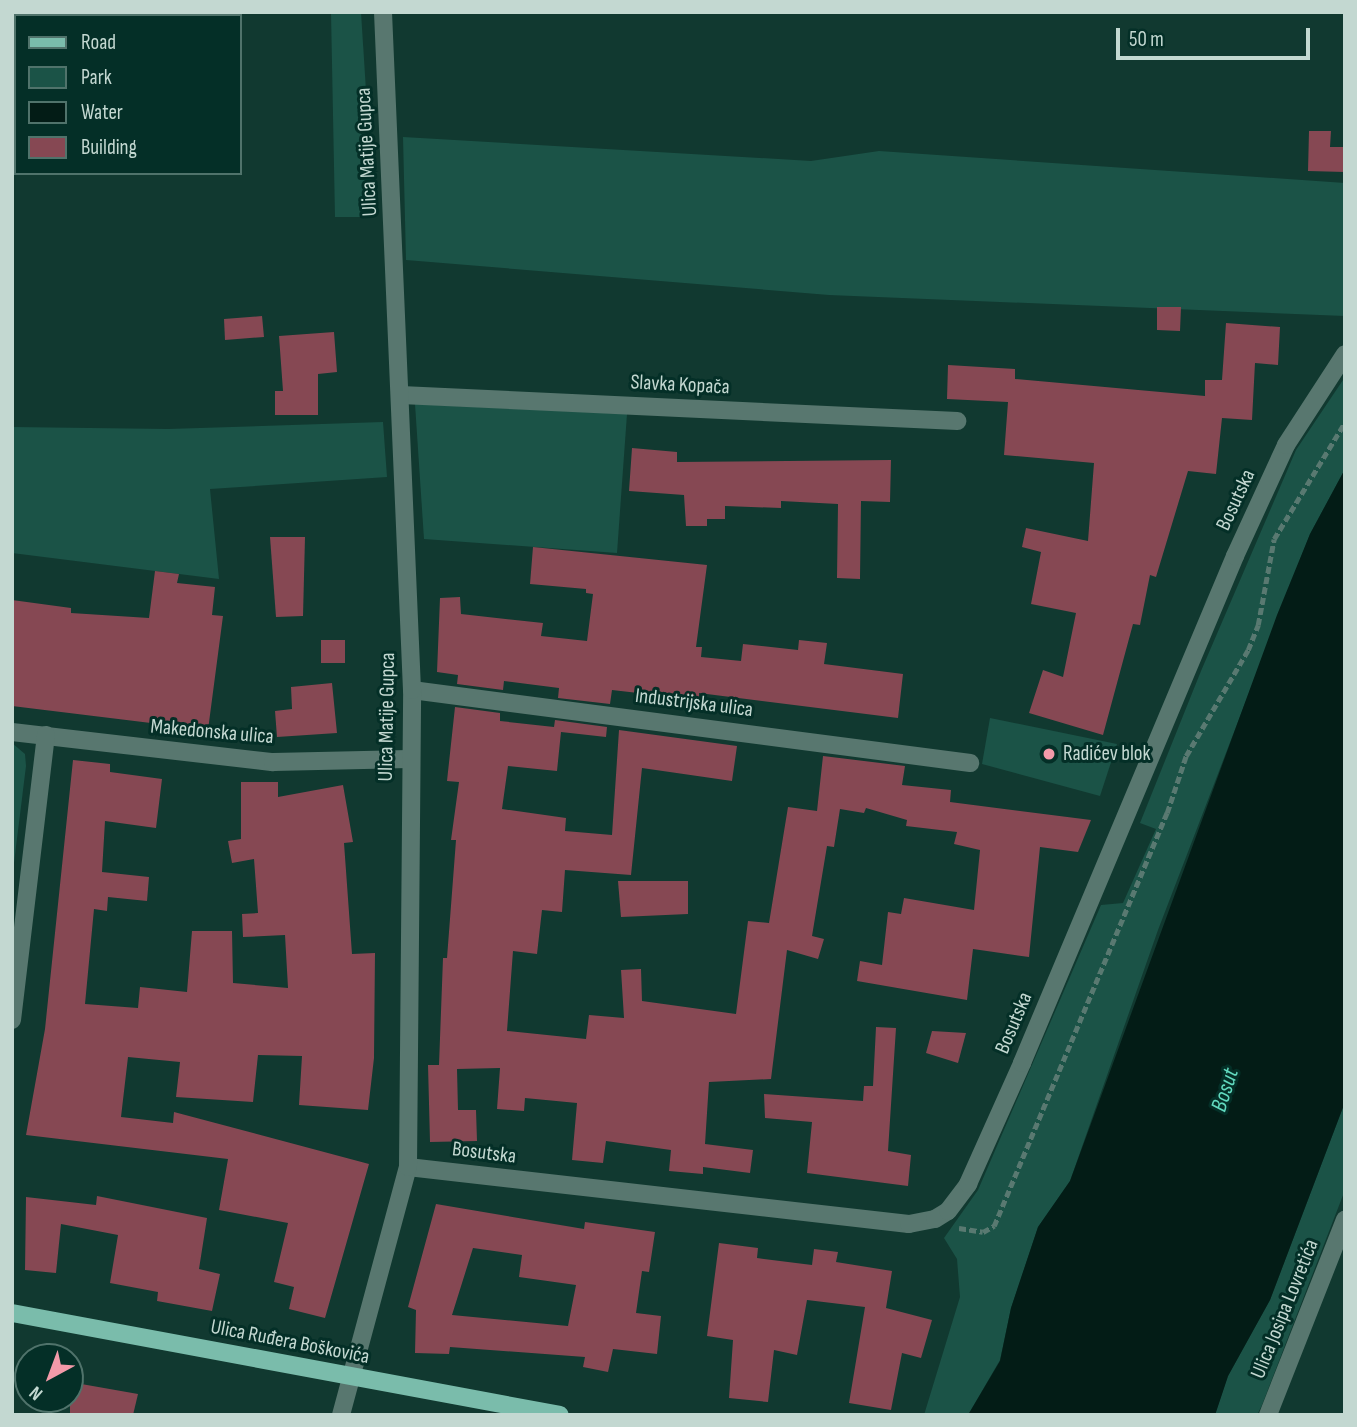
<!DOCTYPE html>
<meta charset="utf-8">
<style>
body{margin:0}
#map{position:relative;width:1357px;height:1427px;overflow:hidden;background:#113930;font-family:"Sofia Sans Condensed",sans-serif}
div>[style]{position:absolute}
.green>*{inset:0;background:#1b5347}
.water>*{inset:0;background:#031c16}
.building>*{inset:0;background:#864853}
.path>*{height:4.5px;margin-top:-2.25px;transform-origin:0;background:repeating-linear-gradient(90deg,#597971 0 7px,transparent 0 10.5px)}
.minor>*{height:18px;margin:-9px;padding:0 9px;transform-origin:9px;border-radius:9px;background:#58776f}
.major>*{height:18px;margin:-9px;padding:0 9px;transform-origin:9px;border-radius:9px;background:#7abcab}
.dots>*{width:19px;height:19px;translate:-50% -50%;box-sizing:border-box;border:4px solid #042f27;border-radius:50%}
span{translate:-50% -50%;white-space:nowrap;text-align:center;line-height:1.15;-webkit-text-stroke:6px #042f27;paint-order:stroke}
.street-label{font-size:21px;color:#c3d8d1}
.poi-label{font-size:21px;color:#c3d8d1}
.left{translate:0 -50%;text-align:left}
.water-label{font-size:23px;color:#61d9be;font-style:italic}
.frame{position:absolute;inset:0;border:14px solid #c3d8d1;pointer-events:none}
.legend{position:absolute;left:14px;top:14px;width:228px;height:161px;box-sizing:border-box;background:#042f27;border:2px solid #50736b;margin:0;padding:9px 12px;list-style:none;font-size:21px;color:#c3d8d1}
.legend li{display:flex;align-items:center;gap:14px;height:35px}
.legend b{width:35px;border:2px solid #50736b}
.north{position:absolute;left:14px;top:1343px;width:70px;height:70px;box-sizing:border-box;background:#042f27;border:2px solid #50736b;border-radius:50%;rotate:221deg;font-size:19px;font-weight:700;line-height:28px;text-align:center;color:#c3d8d1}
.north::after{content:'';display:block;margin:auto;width:24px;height:32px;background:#f39aa9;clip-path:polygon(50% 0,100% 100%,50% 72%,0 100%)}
.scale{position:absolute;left:1116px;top:28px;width:194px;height:32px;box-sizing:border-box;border:4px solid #c3d8d1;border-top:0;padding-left:9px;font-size:21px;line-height:24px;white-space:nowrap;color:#c3d8d1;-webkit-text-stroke:5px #042f27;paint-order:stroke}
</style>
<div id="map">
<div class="green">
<div style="clip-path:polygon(331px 12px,361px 12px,374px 217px,335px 217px)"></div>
<div style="clip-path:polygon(403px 137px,811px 161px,879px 151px,1345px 183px,1345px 316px,829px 295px,406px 260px)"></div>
<div style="clip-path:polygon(1345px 377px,1345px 469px,1310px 534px,1158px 930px,1070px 1181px,1038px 1227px,1011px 1308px,1000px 1360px,968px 1415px,924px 1415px,960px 1297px,957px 1259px,944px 1238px,978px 1190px,1101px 905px,1123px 903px,1156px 829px,1140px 823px,1201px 671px,1296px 450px)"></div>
<div style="clip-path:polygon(415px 404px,627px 414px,617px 553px,424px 539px)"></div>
<div style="clip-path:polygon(383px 422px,387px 477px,210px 489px,219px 579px,12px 553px,12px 427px,168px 429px)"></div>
<div style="clip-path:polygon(990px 718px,1117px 744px,1100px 796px,982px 764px)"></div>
<div style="clip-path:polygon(12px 743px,25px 754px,26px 766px,12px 879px)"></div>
<div style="clip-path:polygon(1345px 1102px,1345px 1190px,1262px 1405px,1257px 1415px,1215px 1415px,1228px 1376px,1270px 1300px)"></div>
</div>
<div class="water">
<div style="clip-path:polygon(1345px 469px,1345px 1102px,1270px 1300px,1228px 1376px,1215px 1415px,968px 1415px,1000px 1361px,1011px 1308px,1038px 1227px,1070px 1181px,1277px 615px,1310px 534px)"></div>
</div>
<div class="building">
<div style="clip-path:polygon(1309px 131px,1331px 131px,1330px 147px,1345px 147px,1345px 172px,1308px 171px)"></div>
<div style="clip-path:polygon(1157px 307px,1181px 307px,1180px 331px,1157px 330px)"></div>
<div style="clip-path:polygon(262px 316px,264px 337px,225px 340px,224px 319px)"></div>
<div style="clip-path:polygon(1226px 323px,1280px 327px,1278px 365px,1255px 363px,1252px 420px,1222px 418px,1216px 474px,1188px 471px,1156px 577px,1150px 575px,1140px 625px,1133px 624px,1103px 735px,1029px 713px,1043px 670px,1063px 677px,1076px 613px,1031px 604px,1041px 552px,1022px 547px,1026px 528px,1088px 541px,1094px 463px,1004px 455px,1008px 402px,947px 399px,948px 365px,1015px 369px,1015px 379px,1205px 396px,1205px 380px,1222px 380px)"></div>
<div style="clip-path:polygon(334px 332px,337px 372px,318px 374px,318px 415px,275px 415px,275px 391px,283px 391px,279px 336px)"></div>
<div style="clip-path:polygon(632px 448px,677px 452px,677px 462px,891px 460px,890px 502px,861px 501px,860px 579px,837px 578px,838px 504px,781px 501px,781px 508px,725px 506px,725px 519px,707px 519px,707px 526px,686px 526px,684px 495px,629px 491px)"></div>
<div style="clip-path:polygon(270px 537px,305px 537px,303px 616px,276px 617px)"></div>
<div style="clip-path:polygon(533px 547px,707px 565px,696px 647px,702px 647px,701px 657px,741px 661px,743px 644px,798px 650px,799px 640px,827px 643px,824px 664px,903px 674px,898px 718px,699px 693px,699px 700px,612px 690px,610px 704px,558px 698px,559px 688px,504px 681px,503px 690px,457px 684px,458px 675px,437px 672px,440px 598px,460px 597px,461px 614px,543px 623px,541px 636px,587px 641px,593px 594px,586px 593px,586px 589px,530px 584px)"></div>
<div style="clip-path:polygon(155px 571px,179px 574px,177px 583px,215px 587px,212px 615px,223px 616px,208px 730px,12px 706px,12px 600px,71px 608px,71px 613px,149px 618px)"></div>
<div style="clip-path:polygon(321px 640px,345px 640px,345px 663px,321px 663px)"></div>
<div style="clip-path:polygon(332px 683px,337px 733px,277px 737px,275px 711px,292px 709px,291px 687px)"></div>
<div style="clip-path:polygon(455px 707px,500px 713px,500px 721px,554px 727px,555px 720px,607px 727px,606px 737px,561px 732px,557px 771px,508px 766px,502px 809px,566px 818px,565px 831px,612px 835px,619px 730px,737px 746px,732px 781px,642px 768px,631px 875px,565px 870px,562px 912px,542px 910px,537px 954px,513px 951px,507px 1031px,586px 1039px,589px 1015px,624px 1018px,621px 970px,641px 969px,642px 1001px,736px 1014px,748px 921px,769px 923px,788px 807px,817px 811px,823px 756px,905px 766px,902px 785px,951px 790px,950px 802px,1091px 820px,1078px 852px,1040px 847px,1029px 957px,973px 949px,967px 1000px,857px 981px,860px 961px,882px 965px,888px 912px,901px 914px,904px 898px,974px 910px,980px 850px,954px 844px,957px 832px,906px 826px,907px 820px,866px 808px,864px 813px,840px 809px,834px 847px,827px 846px,812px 936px,824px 939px,818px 959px,787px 950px,771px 1079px,709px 1082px,705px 1144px,753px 1150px,750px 1173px,703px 1167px,703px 1174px,669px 1171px,671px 1150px,606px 1141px,603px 1163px,572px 1160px,577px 1103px,525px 1098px,524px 1111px,497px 1109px,500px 1068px,457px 1069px,458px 1110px,476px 1110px,477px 1141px,430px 1142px,428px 1065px,439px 1065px,443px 958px,447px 958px,456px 840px,451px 840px,459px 782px,447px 781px)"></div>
<div style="clip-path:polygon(73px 760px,110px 764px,110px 772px,162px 779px,156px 828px,105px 821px,102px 872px,149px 877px,147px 901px,108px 897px,107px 911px,94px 909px,85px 1004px,138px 1008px,140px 987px,187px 992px,192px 931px,232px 931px,233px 983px,288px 988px,285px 935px,243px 937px,242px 914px,258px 913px,254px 859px,232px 863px,228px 841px,241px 839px,241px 782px,278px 782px,278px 797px,343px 785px,353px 842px,344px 843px,352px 954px,375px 953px,374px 1058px,368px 1110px,299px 1105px,302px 1056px,258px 1055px,253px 1102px,176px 1097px,180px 1062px,128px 1057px,121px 1117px,173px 1123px,174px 1112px,369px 1164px,325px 1318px,289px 1309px,294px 1287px,274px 1282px,288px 1223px,219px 1210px,228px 1159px,26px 1135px,45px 1029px)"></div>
<div style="clip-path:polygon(618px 881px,688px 881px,688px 914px,621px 917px)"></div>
<div style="clip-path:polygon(876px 1027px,896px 1028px,888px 1151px,911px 1155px,908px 1186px,807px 1173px,812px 1122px,765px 1118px,764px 1094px,863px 1101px,864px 1086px,873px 1086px)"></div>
<div style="clip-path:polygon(932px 1031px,966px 1033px,958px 1063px,926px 1053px)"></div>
<div style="clip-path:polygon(97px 1196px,207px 1218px,199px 1269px,220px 1274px,212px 1311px,157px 1301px,158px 1292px,110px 1283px,118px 1235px,61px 1224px,56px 1273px,25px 1270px,26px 1197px,96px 1205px)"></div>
<div style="clip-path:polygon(evenodd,436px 1204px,584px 1229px,585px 1222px,655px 1232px,649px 1272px,642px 1271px,636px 1313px,661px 1316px,657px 1354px,613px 1349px,608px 1372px,583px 1367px,585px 1357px,450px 1347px,449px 1354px,415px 1353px,416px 1310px,408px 1307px,436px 1204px,473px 1248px,522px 1255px,519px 1277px,576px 1285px,568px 1326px,452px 1315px,473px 1248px)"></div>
<div style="clip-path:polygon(719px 1243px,758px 1248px,757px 1258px,812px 1265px,814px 1249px,838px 1252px,836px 1262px,892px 1271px,886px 1308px,932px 1320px,921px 1358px,902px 1353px,891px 1410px,849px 1403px,865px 1307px,807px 1300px,797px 1355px,774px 1350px,768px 1402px,729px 1398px,733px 1340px,707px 1336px)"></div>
<div style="clip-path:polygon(70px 1382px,138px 1394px,133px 1415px,70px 1415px)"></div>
</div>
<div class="path">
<div style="left:959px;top:1228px;width:24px;rotate:9deg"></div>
<div style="left:983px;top:1232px;width:13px;rotate:-29deg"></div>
<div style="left:994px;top:1226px;width:448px;rotate:-67.3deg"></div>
<div style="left:1167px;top:813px;width:60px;rotate:-71.6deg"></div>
<div style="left:1186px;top:756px;width:123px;rotate:-59.7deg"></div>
<div style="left:1248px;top:650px;width:27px;rotate:-68deg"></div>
<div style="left:1258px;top:625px;width:87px;rotate:-79.5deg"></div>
<div style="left:1274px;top:539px;width:137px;rotate:-58.7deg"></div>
</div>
<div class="minor">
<div style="left:401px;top:395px;width:557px;rotate:2.68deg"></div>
<div style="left:412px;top:690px;width:563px;rotate:7.45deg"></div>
<div style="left:12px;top:732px;width:263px;rotate:6.6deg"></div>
<div style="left:273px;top:762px;width:136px;rotate:-1.3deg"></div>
<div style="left:12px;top:1020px;width:287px;rotate:-83.2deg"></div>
<div style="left:408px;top:1167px;width:504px;rotate:6.49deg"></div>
<div style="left:909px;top:1224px;width:26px;rotate:-11deg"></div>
<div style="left:935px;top:1219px;width:15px;rotate:-32deg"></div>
<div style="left:948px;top:1211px;width:34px;rotate:-53deg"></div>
<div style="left:968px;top:1184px;width:133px;rotate:-65.9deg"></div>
<div style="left:1022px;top:1063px;width:550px;rotate:-67.21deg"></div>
<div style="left:1235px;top:556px;width:122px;rotate:-65.3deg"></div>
<div style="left:1286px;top:445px;width:108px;rotate:-57deg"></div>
<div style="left:341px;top:1415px;width:257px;rotate:-74.9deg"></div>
<div style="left:408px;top:1167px;width:477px;rotate:-89.5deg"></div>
<div style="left:412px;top:690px;width:679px;rotate:-92.45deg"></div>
<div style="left:1268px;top:1415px;width:210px;rotate:-68.5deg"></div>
</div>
<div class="major">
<div style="left:12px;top:1313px;width:557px;rotate:10.54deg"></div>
</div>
<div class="dots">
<div style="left:1049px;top:754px;background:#f39aa9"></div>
</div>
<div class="street-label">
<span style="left:367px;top:152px;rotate:-93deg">Ulica Matije Gupca</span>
<span style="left:680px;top:385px;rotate:3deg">Slavka Kopača</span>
<span style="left:1236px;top:500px;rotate:-65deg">Bosutska</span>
<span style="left:694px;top:703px;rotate:7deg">Industrijska ulica</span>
<span style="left:387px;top:717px;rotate:-89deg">Ulica Matije Gupca</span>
<span style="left:212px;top:732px;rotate:5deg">Makedonska ulica</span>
<span style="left:1014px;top:1023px;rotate:-67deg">Bosutska</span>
<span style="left:484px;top:1153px;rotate:7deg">Bosutska</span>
<span style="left:1285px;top:1309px;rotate:-68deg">Ulica Josipa Lovretića</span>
<span style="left:290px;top:1342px;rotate:11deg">Ulica Ruđera Boškovića</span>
</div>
<div class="poi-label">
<span class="left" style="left:1063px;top:754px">Radićev blok</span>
</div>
<div class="water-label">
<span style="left:1225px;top:1090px;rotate:-72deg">Bosut</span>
</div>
<div class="frame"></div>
<ul class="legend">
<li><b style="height:9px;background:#7abcab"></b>Road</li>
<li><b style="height:19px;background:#1b5347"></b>Park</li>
<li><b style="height:19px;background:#031c16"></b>Water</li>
<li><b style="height:19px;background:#864853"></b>Building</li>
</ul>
<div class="north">N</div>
<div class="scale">50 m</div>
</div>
